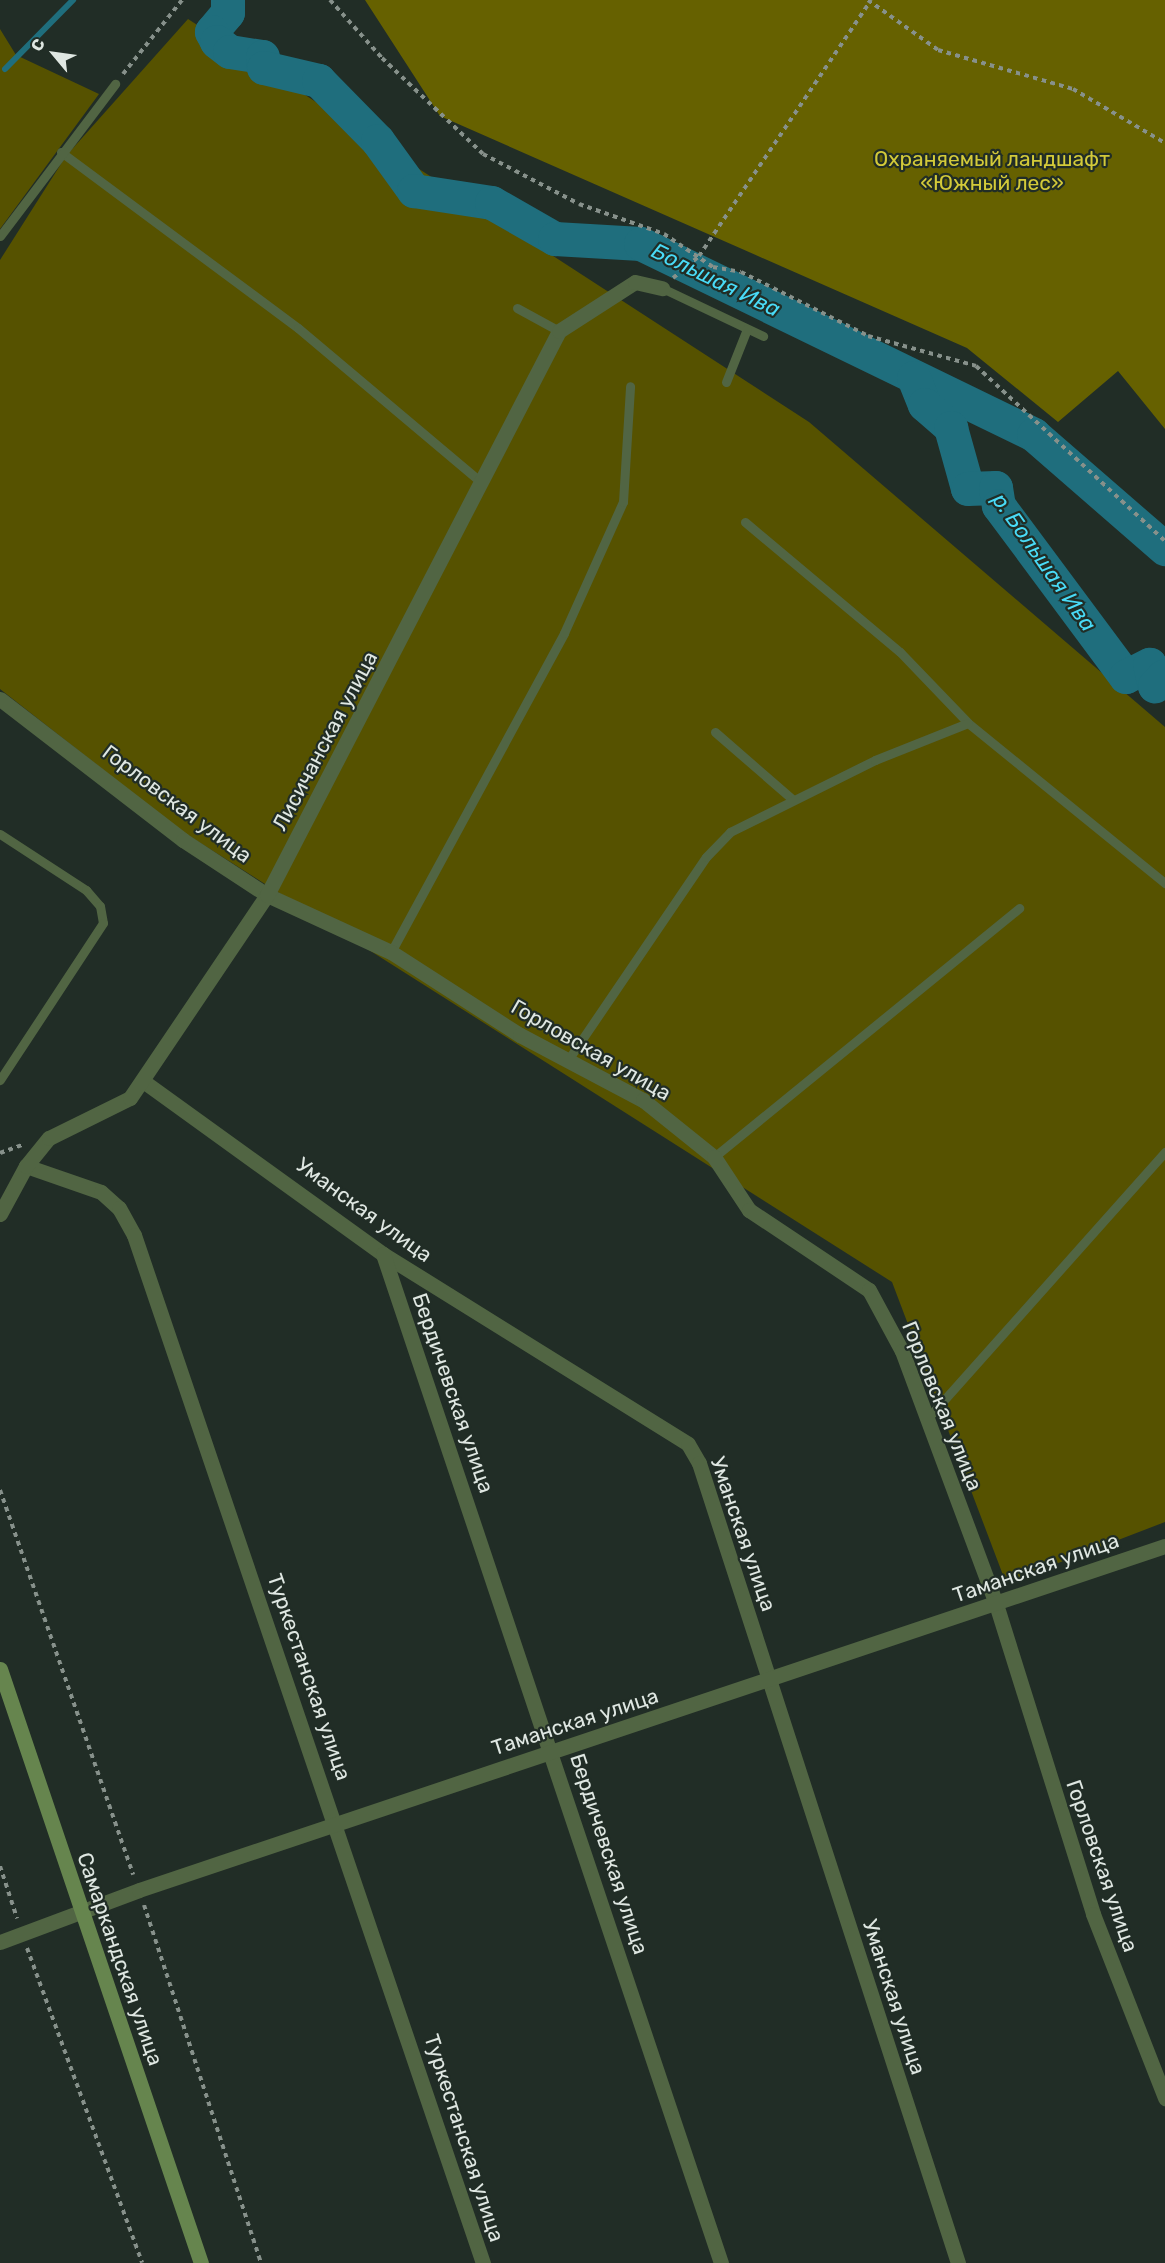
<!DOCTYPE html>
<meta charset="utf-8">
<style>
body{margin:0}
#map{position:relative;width:1165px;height:2263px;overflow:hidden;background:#212d26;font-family:Rubik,sans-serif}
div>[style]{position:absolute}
.green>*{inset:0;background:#565200}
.forest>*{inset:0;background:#666100}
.stream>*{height:6px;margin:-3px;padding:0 3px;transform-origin:3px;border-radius:3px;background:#1f6e7d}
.river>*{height:34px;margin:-17px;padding:0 17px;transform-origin:17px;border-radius:17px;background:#1f6e7d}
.path>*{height:4px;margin-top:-2px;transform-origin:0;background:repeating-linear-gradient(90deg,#87918b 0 4.5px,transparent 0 9px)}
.lane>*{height:9px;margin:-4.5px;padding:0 4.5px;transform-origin:4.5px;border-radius:4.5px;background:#516543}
.street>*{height:15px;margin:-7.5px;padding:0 7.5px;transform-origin:7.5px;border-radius:7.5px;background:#516543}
.secondary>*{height:15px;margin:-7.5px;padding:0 7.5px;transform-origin:7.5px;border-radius:7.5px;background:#66854e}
span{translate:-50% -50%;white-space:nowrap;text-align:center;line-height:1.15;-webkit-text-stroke:4.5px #212d26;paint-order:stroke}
.park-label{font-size:21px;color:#d3ca39}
.street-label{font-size:21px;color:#dfe7e2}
.water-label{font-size:22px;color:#49dbf7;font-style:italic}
.north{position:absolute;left:24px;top:24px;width:60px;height:60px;-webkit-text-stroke:4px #212d26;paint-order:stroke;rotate:299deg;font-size:16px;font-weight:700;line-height:24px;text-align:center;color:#dfe7e2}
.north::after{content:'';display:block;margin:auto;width:21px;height:27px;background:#dfe7e2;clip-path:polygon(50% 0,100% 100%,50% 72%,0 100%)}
</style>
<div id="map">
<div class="green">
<div style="clip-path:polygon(188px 19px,809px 422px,1165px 727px,1165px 1522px,1006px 1583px,892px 1282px,180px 830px,0 689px,0 260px,66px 156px)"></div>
<div style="clip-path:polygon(0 29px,16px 55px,99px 94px,0 229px)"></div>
</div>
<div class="forest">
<div style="clip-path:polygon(365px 0,1165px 0,1165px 429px,1118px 371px,1058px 422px,967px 348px,440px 116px)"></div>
</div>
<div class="stream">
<div style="left:5px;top:69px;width:97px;rotate:-45.4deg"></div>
</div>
<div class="river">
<div style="left:228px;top:0;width:13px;rotate:90deg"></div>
<div style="left:228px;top:13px;width:25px;rotate:130deg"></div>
<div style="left:212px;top:32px;width:11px;rotate:63deg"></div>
<div style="left:217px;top:42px;width:16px;rotate:38deg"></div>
<div style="left:230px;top:52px;width:33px;rotate:9deg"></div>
<div style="left:263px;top:57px;width:11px;rotate:85deg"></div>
<div style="left:264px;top:68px;width:57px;rotate:13.3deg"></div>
<div style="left:319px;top:81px;width:84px;rotate:45.5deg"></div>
<div style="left:378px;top:141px;width:62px;rotate:54.2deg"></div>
<div style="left:414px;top:191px;width:79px;rotate:8.7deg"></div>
<div style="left:492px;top:203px;width:73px;rotate:29.7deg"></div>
<div style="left:555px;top:239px;width:86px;rotate:3.3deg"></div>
<div style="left:641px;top:244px;width:437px;rotate:25.9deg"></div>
<div style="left:1034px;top:435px;width:174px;rotate:41deg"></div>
<div style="left:914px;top:378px;width:29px;rotate:68deg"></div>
<div style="left:925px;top:405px;width:35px;rotate:41deg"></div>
<div style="left:951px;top:428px;width:63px;rotate:74.4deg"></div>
<div style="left:968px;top:489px;width:28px;rotate:-2deg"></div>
<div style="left:996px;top:488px;width:18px;rotate:81deg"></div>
<div style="left:999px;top:506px;width:213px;rotate:53.4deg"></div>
<div style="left:1126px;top:677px;width:27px;rotate:-27deg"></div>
<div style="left:1150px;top:665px;width:22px;rotate:77deg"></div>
<div style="left:1155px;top:686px;width:14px;rotate:-45deg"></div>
</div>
<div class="path">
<div style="left:330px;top:0;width:78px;rotate:48.1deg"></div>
<div style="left:382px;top:58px;width:139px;rotate:43.5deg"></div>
<div style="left:483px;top:154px;width:108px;rotate:27.5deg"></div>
<div style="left:579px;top:204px;width:90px;rotate:19.4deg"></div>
<div style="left:664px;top:234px;width:59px;rotate:34deg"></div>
<div style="left:713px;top:267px;width:28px;rotate:10deg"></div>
<div style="left:741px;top:272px;width:142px;rotate:26.7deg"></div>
<div style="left:868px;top:336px;width:112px;rotate:15.5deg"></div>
<div style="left:976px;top:366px;width:258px;rotate:42.8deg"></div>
<div style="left:868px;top:0;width:86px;rotate:35.5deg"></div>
<div style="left:938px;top:50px;width:141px;rotate:16.1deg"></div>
<div style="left:1073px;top:89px;width:107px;rotate:30.4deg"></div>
<div style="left:123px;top:74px;width:95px;rotate:-51.4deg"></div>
<div style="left:673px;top:278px;width:34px;rotate:-40deg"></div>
<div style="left:699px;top:256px;width:306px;rotate:-56.1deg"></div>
<div style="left:0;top:1153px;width:23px;rotate:-20deg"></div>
<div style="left:0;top:1490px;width:407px;rotate:70.9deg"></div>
<div style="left:0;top:1866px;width:55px;rotate:71.9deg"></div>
<div style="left:144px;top:1905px;width:377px;rotate:71.9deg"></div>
<div style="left:27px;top:1948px;width:335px;rotate:69.9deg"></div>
</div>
<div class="lane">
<div style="left:61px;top:152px;width:295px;rotate:36.6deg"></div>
<div style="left:298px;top:328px;width:241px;rotate:40.1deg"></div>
<div style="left:0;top:236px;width:191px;rotate:-52.9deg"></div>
<div style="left:662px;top:288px;width:112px;rotate:25.4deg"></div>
<div style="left:517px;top:308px;width:48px;rotate:28.7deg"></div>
<div style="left:726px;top:382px;width:57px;rotate:-68.4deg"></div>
<div style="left:745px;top:522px;width:202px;rotate:40deg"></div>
<div style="left:900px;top:652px;width:98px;rotate:46.2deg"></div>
<div style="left:968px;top:723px;width:254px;rotate:39.1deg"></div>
<div style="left:715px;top:732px;width:102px;rotate:41deg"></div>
<div style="left:0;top:834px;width:103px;rotate:33.1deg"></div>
<div style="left:86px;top:890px;width:21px;rotate:49deg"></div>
<div style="left:100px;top:906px;width:17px;rotate:80deg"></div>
<div style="left:103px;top:923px;width:188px;rotate:123.3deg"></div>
<div style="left:391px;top:952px;width:363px;rotate:-61.5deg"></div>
<div style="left:564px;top:633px;width:144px;rotate:-65.8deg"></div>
<div style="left:623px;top:502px;width:116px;rotate:-86.5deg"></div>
<div style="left:568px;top:1060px;width:245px;rotate:-55.8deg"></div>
<div style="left:706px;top:857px;width:35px;rotate:-46deg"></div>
<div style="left:730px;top:832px;width:162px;rotate:-26.4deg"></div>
<div style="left:875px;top:760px;width:100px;rotate:-21.7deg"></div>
<div style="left:714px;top:1157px;width:394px;rotate:-39.2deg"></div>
<div style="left:927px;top:1419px;width:358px;rotate:-48.3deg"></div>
</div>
<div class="street">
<div style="left:0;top:699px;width:231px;rotate:37.6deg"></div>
<div style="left:183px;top:840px;width:100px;rotate:33.2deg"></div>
<div style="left:267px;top:895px;width:136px;rotate:24.7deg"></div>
<div style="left:391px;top:952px;width:153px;rotate:32.8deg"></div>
<div style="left:520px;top:1035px;width:139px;rotate:27.9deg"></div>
<div style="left:643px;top:1100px;width:91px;rotate:38.8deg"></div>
<div style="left:714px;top:1157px;width:64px;rotate:56.6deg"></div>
<div style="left:749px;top:1210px;width:144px;rotate:33.7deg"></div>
<div style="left:869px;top:1290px;width:69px;rotate:61.6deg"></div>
<div style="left:902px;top:1351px;width:270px;rotate:69.6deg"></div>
<div style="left:996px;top:1604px;width:325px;rotate:72.6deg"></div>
<div style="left:1093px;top:1914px;width:198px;rotate:68.6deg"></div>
<div style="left:143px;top:1081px;width:296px;rotate:35.8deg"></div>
<div style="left:383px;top:1254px;width:359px;rotate:31.9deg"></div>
<div style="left:688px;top:1444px;width:22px;rotate:60deg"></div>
<div style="left:699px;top:1463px;width:841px;rotate:72.06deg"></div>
<div style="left:26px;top:1166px;width:79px;rotate:19.1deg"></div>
<div style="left:101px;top:1192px;width:24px;rotate:42deg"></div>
<div style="left:119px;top:1208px;width:31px;rotate:61deg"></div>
<div style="left:134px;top:1235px;width:1086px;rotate:71.25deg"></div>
<div style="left:0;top:1214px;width:55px;rotate:-61.6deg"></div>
<div style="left:26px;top:1166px;width:36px;rotate:-51deg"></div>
<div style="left:49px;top:1138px;width:90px;rotate:-26.3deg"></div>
<div style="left:130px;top:1098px;width:245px;rotate:-56deg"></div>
<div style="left:267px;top:895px;width:635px;rotate:-62.63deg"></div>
<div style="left:559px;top:331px;width:90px;rotate:-32.8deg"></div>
<div style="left:635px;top:282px;width:28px;rotate:13deg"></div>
<div style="left:383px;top:1254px;width:1064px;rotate:71.48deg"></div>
<div style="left:0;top:1942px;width:148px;rotate:-20.5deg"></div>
<div style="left:139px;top:1890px;width:1082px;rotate:-18.54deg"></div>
</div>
<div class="secondary">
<div style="left:0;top:1669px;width:627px;rotate:71.31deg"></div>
</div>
<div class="park-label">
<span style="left:992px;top:171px">Охраняемый ландшафт<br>«Южный лес»</span>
</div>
<div class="street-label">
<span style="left:325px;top:741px;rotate:-62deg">Лисичанская улица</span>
<span style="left:177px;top:804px;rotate:37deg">Горловская улица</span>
<span style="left:591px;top:1050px;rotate:30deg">Горловская улица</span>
<span style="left:364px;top:1210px;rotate:36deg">Уманская улица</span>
<span style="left:453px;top:1393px;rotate:71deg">Бердичевская улица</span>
<span style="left:942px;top:1406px;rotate:68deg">Горловская улица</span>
<span style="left:743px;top:1534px;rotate:71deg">Уманская улица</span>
<span style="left:1036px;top:1568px;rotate:-19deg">Таманская улица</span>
<span style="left:309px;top:1677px;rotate:71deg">Туркестанская улица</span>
<span style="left:575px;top:1722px;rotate:-18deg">Таманская улица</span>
<span style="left:609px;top:1854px;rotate:72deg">Бердичевская улица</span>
<span style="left:1102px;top:1866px;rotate:71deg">Горловская улица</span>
<span style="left:120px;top:1959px;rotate:71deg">Самаркандская улица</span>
<span style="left:894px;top:1997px;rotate:72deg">Уманская улица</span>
<span style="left:464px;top:2138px;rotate:72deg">Туркестанская улица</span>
</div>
<div class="water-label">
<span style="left:716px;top:280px;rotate:26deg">Большая Ива</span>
<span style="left:1044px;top:562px;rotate:55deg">р. Большая Ива</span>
</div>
<div class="north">С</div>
</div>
